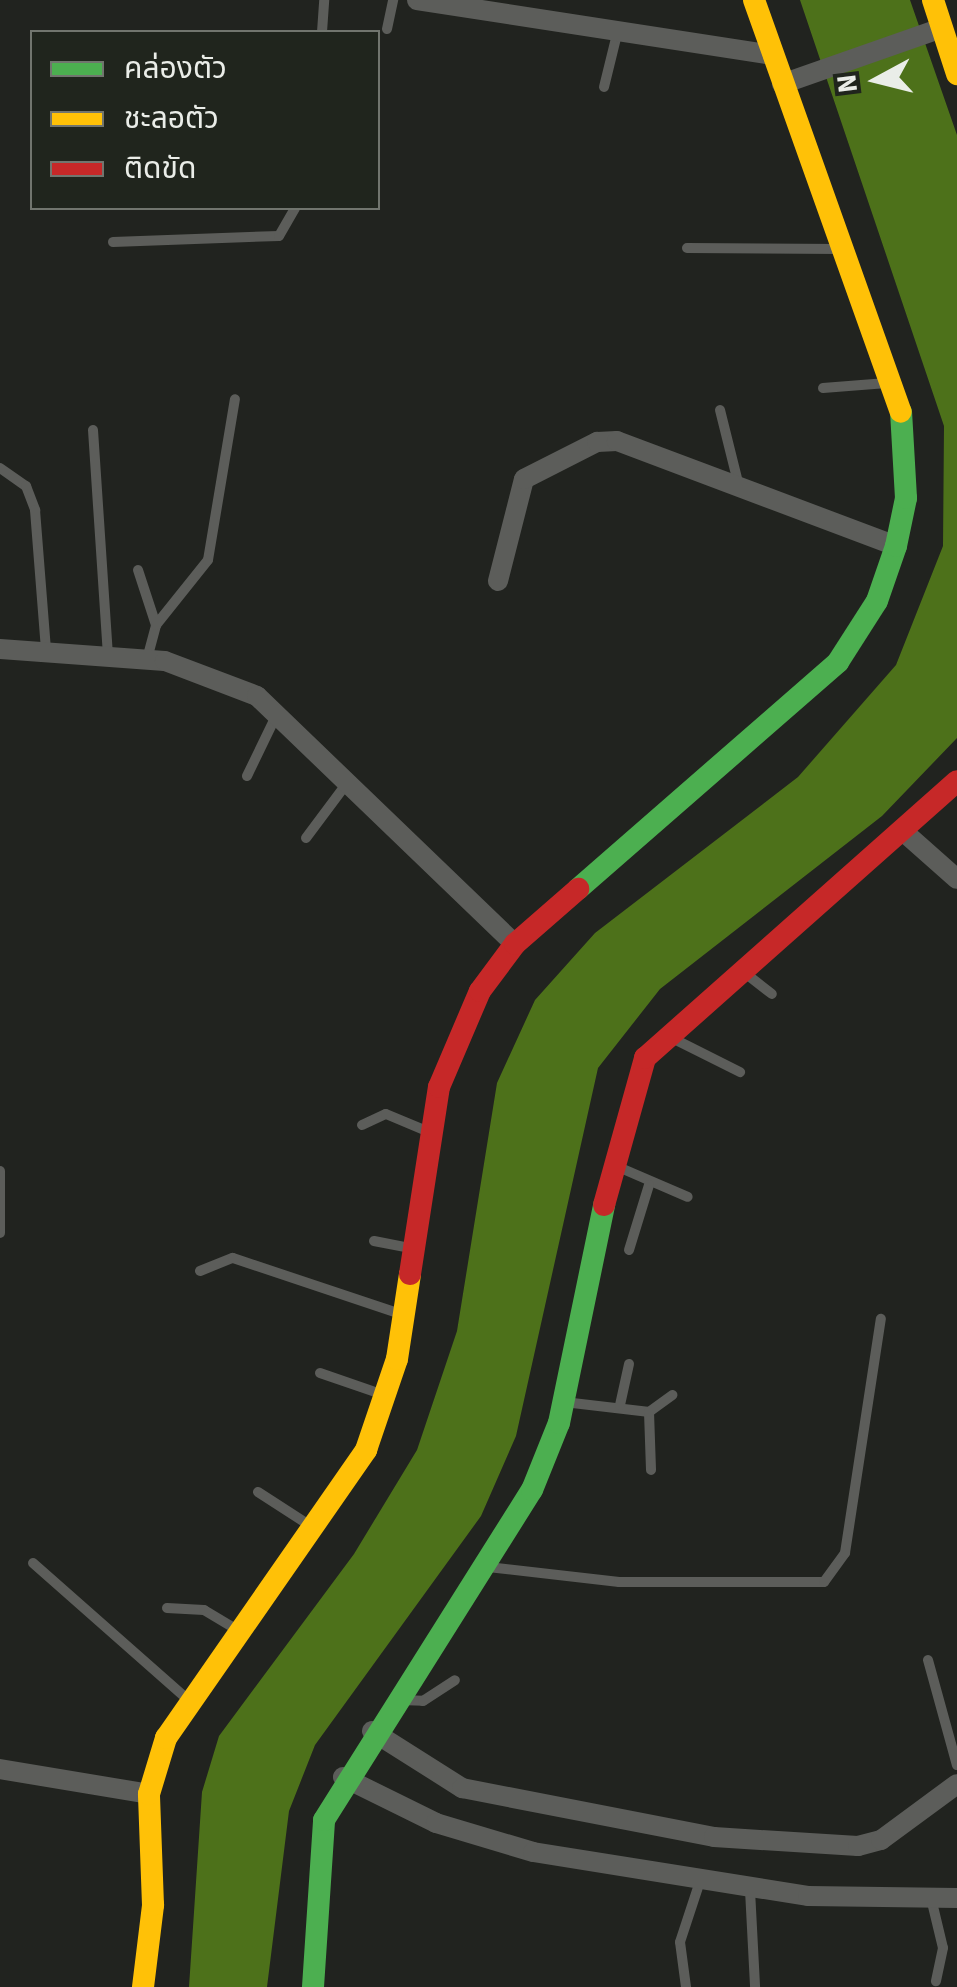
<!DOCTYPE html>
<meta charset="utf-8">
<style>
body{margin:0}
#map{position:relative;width:957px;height:1987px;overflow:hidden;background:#21231f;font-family:"Source Sans 3","Noto Sans Thai",sans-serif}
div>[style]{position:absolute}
.water>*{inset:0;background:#4d711a}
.lane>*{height:10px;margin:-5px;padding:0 5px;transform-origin:5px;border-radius:5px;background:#5c5d5a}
.street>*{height:20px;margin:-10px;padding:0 10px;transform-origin:10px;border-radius:10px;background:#5c5d5a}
.fast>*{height:22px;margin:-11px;padding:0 11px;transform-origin:11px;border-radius:11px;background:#4caf50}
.slow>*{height:22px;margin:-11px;padding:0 11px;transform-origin:11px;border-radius:11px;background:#ffc107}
.jam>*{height:22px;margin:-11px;padding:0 11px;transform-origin:11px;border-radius:11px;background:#c62828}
span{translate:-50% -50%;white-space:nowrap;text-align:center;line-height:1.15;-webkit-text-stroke:10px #20251d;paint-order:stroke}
.legend{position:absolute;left:30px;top:30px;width:350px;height:180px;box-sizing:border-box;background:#20251d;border:2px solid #71756e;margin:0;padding:12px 18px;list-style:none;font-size:30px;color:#eaede8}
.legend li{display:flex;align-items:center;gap:20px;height:50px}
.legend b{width:50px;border:2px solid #71756e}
.north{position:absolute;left:827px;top:30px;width:100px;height:100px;-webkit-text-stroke:8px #20251d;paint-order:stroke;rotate:263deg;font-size:28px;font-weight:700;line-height:40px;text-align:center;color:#eaede8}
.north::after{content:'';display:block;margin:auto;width:35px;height:45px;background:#eaede8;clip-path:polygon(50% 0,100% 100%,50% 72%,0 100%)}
</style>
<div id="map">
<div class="water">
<div style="clip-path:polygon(800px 0,910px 0,957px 135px,957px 738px,882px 816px,660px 989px,598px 1068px,516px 1436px,481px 1516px,315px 1745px,289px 1811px,267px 1987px,189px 1987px,202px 1792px,219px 1736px,354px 1554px,417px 1450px,457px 1331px,497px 1083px,535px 1000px,595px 933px,798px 777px,896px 665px,943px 546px,944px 426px)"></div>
</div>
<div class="lane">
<div style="left:387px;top:29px;width:30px;rotate:-78deg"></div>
<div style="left:322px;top:32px;width:32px;rotate:-86deg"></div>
<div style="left:604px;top:87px;width:55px;rotate:-76.2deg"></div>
<div style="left:113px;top:242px;width:166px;rotate:-2.1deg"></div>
<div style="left:279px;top:236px;width:32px;rotate:-60deg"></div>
<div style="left:687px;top:248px;width:154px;rotate:0.4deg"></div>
<div style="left:823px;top:388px;width:64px;rotate:-4.5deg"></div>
<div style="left:720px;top:410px;width:78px;rotate:76deg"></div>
<div style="left:93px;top:430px;width:226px;rotate:86.2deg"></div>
<div style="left:0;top:468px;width:32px;rotate:35deg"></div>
<div style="left:26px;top:486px;width:26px;rotate:69deg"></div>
<div style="left:35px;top:510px;width:141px;rotate:85.5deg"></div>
<div style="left:138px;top:570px;width:58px;rotate:71.9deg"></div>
<div style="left:147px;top:659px;width:35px;rotate:-75deg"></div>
<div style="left:156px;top:625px;width:83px;rotate:-51.3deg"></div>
<div style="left:208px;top:560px;width:163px;rotate:-80.5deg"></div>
<div style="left:247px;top:776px;width:69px;rotate:-64.2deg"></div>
<div style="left:306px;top:838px;width:69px;rotate:-53.3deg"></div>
<div style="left:745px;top:973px;width:34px;rotate:38deg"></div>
<div style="left:674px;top:1039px;width:74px;rotate:26.6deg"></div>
<div style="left:362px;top:1125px;width:26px;rotate:-25deg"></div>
<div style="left:386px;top:1114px;width:47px;rotate:22.7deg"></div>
<div style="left:616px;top:1166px;width:78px;rotate:23.3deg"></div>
<div style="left:0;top:1171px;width:62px;rotate:90deg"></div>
<div style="left:374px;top:1241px;width:36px;rotate:11deg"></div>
<div style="left:629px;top:1250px;width:68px;rotate:-72.9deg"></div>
<div style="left:200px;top:1271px;width:35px;rotate:-22deg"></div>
<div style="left:233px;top:1258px;width:176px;rotate:18.5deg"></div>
<div style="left:320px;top:1373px;width:68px;rotate:19deg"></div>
<div style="left:564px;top:1402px;width:86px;rotate:6.7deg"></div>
<div style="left:649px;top:1412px;width:58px;rotate:88deg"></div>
<div style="left:620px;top:1405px;width:42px;rotate:-77.6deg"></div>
<div style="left:649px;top:1412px;width:29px;rotate:-36deg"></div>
<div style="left:258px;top:1492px;width:64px;rotate:32.9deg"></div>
<div style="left:33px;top:1563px;width:204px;rotate:41.4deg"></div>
<div style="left:488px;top:1567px;width:132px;rotate:6.5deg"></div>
<div style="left:619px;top:1582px;width:205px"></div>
<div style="left:824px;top:1582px;width:36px;rotate:-54deg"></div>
<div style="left:845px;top:1553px;width:237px;rotate:-81.3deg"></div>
<div style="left:167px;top:1608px;width:37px;rotate:3deg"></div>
<div style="left:204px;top:1610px;width:39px;rotate:31deg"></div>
<div style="left:928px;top:1660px;width:109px;rotate:74.6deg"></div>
<div style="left:400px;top:1700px;width:23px;rotate:2deg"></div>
<div style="left:423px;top:1701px;width:38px;rotate:-33deg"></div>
<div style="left:750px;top:1890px;width:97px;rotate:87deg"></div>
<div style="left:931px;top:1898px;width:51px;rotate:76.5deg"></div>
<div style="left:943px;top:1948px;width:34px;rotate:102deg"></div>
<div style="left:686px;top:1987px;width:45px;rotate:-97.6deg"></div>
<div style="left:680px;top:1942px;width:64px;rotate:-71.8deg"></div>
</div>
<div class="street">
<div style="left:417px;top:0;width:360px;rotate:8.8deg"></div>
<div style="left:782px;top:84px;width:170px;rotate:-19.3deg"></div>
<div style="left:498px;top:581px;width:105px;rotate:-75.7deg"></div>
<div style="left:524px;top:479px;width:82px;rotate:-26.9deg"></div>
<div style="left:597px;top:442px;width:20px;rotate:-3deg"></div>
<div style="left:617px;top:441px;width:298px;rotate:20.6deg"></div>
<div style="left:0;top:649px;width:165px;rotate:4.2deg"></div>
<div style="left:165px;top:661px;width:98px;rotate:20.8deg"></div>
<div style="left:257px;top:696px;width:358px;rotate:43.9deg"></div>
<div style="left:905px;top:833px;width:69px;rotate:41.5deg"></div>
<div style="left:372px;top:1731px;width:107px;rotate:32.3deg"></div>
<div style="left:462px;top:1788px;width:257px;rotate:11deg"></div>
<div style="left:714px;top:1837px;width:144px;rotate:3.6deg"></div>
<div style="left:858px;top:1846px;width:24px;rotate:-15deg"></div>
<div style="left:881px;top:1840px;width:94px;rotate:-36.4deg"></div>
<div style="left:0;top:1769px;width:151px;rotate:9.5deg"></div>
<div style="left:343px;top:1777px;width:104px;rotate:26.3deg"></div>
<div style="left:436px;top:1823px;width:101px;rotate:16.6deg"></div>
<div style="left:533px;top:1852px;width:278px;rotate:9.1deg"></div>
<div style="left:808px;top:1896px;width:149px;rotate:0.8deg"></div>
</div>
<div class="fast">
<div style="left:578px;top:889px;width:345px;rotate:-41.1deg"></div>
<div style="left:838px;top:662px;width:72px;rotate:-57.4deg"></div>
<div style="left:877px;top:601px;width:58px;rotate:-70.9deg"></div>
<div style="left:896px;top:546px;width:49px;rotate:-78.2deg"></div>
<div style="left:906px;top:498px;width:86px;rotate:-93.3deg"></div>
<div style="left:313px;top:1987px;width:167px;rotate:-86.2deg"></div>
<div style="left:324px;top:1820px;width:390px;rotate:-57.8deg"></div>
<div style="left:532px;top:1490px;width:72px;rotate:-68.1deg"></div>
<div style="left:559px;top:1423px;width:223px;rotate:-78.3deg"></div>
</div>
<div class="slow">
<div style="left:754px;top:0;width:437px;rotate:70.4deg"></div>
<div style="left:933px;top:0;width:78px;rotate:72deg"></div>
<div style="left:143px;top:1987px;width:83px;rotate:-83deg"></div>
<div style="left:153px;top:1905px;width:111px;rotate:-92.1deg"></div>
<div style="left:149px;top:1794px;width:59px;rotate:-73.1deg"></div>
<div style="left:166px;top:1738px;width:351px;rotate:-55.2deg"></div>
<div style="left:366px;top:1450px;width:96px;rotate:-71.2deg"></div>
<div style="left:397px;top:1359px;width:86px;rotate:-81.3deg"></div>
</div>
<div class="jam">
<div style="left:604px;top:1205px;width:153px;rotate:-74.4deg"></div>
<div style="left:645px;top:1058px;width:417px;rotate:-41.6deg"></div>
<div style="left:410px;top:1274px;width:189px;rotate:-81.2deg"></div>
<div style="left:439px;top:1087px;width:104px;rotate:-66.9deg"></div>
<div style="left:480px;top:991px;width:59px;rotate:-53.3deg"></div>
<div style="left:515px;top:944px;width:84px;rotate:-41.1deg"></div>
</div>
<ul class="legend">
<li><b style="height:12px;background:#4caf50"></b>คล่องตัว</li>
<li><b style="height:12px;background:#ffc107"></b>ชะลอตัว</li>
<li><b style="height:12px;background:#c62828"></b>ติดขัด</li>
</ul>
<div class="north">N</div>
</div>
